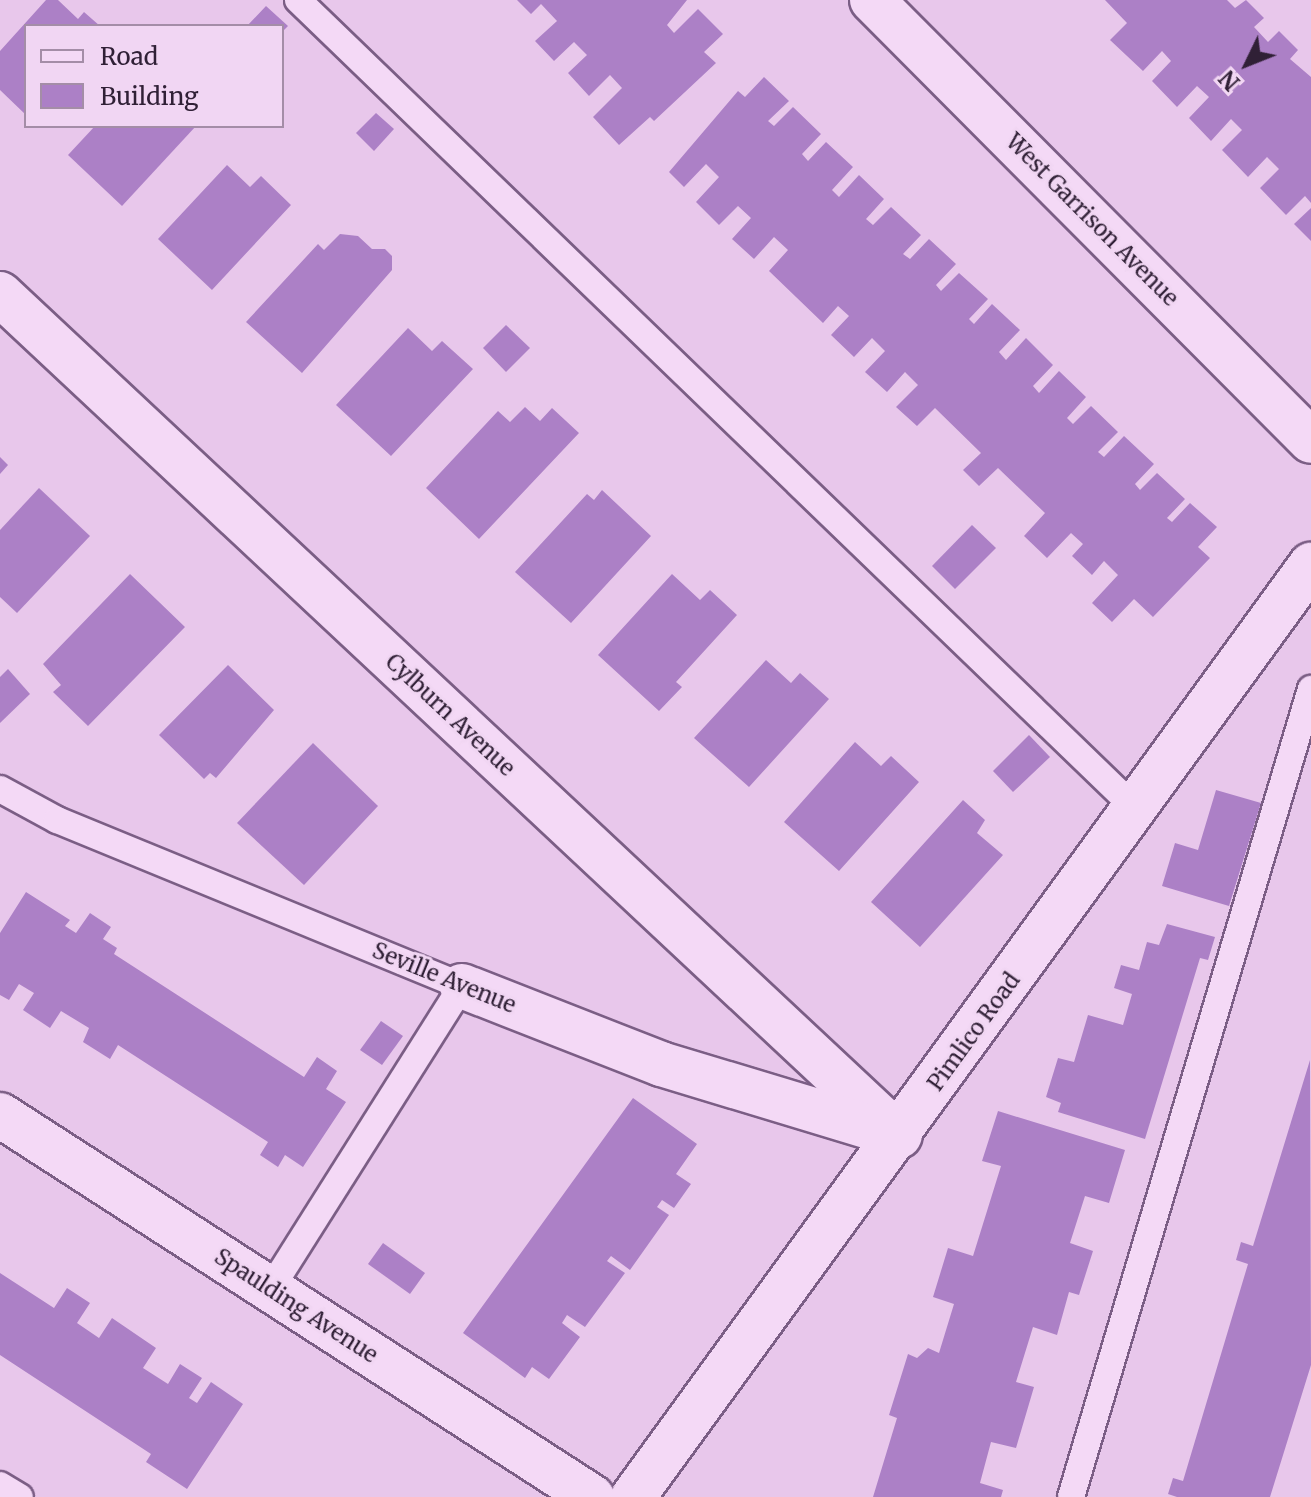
<!DOCTYPE html>
<style>
body{margin:0}
#map{position:relative;width:1311px;height:1497px;overflow:hidden;background:#e8c7eb;font-family:Merriweather,serif}
div>[style]{position:absolute}
.building>*{inset:0;background:#ac80c6}
.roads{filter:drop-shadow(2px 0 #7b5e85) drop-shadow(-2px 0 #7b5e85) drop-shadow(0 2px #7b5e85) drop-shadow(0 -2px #7b5e85)}
.service>*{height:26px;margin:-13px;padding:0 13px;transform-origin:13px;border-radius:13px;background:#f4d9f6}
.minor>*{height:44px;margin:-22px;padding:0 22px;transform-origin:22px;border-radius:22px;background:#f4d9f6}
span{translate:-50% -50%;white-space:nowrap;text-align:center;line-height:1.15;-webkit-text-stroke:6px #f1d6f3;paint-order:stroke}
.street-label{font-size:22px;color:#302036}
.legend{position:absolute;left:24px;top:24px;width:260px;height:104px;box-sizing:border-box;background:#f1d6f3;border:2px solid #a48da7;margin:0;padding:10px 14px;list-style:none;font-size:24px;color:#302036}
.legend li{display:flex;align-items:center;gap:16px;height:40px}
.legend b{width:40px;border:2px solid #a48da7}
.north{position:absolute;left:1207px;top:24px;width:80px;height:80px;-webkit-text-stroke:6px #f1d6f3;paint-order:stroke;rotate:227deg;font-size:22px;font-weight:700;line-height:32px;text-align:center;color:#302036}
.north::after{content:'';display:block;margin:auto;width:28px;height:36px;background:#302036;clip-path:polygon(50% 0,100% 100%,50% 72%,0 100%)}
</style>
<div id="map">
<div class="building">
<div style="clip-path:polygon(46px 0,58px 0,78px 19px,84px 12px,100px 26px,26px 26px,26px 115px,0 90px,0 51px)"></div>
<div style="clip-path:polygon(517px 0,687px 0,667px 25px,674px 33px,698px 9px,723px 34px,704px 52px,716px 63px,654px 121px,650px 117px,619px 145px,593px 117px,622px 88px,610px 75px,589px 96px,568px 73px,587px 55px,574px 42px,554px 61px,535px 41px,557px 21px,541px 4px,531px 14px)"></div>
<div style="clip-path:polygon(1105px 0,1227px 0,1235px 8px,1246px 0,1264px 18px,1254px 27px,1268px 42px,1279px 31px,1298px 50px,1290px 59px,1311px 77px,1311px 203px,1305px 196px,1286px 215px,1260px 188px,1279px 169px,1267px 157px,1248px 177px,1222px 150px,1242px 130px,1231px 119px,1211px 141px,1189px 118px,1209px 97px,1197px 86px,1177px 107px,1152px 81px,1171px 61px,1162px 51px,1143px 71px,1110px 40px,1127px 23px)"></div>
<div style="clip-path:polygon(266px 6px,288px 26px,282px 32px,282px 26px,247px 26px)"></div>
<div style="clip-path:polygon(764px 77px,789px 101px,768px 121px,774px 126px,793px 107px,821px 134px,802px 154px,808px 161px,826px 142px,853px 167px,832px 190px,839px 197px,859px 175px,884px 199px,866px 219px,873px 225px,891px 207px,921px 235px,903px 254px,910px 259px,929px 239px,956px 264px,936px 285px,941px 291px,959px 273px,988px 299px,969px 319px,974px 324px,992px 304px,1020px 330px,999px 352px,1006px 360px,1026px 338px,1053px 365px,1033px 386px,1039px 393px,1059px 371px,1086px 397px,1067px 418px,1073px 424px,1091px 406px,1118px 432px,1098px 452px,1104px 457px,1124px 436px,1154px 464px,1135px 484px,1140px 490px,1157px 473px,1185px 499px,1167px 518px,1172px 522px,1190px 503px,1217px 527px,1198px 547px,1210px 558px,1153px 617px,1134px 599px,1112px 622px,1092px 603px,1118px 575px,1104px 561px,1092px 575px,1072px 556px,1083px 544px,1071px 533px,1047px 558px,1024px 536px,1045px 513px,998px 468px,979px 486px,963px 470px,981px 453px,935px 408px,917px 426px,896px 407px,918px 385px,905px 372px,887px 392px,865px 372px,885px 351px,872px 338px,854px 357px,831px 335px,849px 316px,838px 306px,823px 323px,769px 271px,788px 250px,774px 237px,754px 259px,732px 239px,751px 218px,738px 206px,719px 225px,696px 202px,719px 177px,706px 164px,684px 187px,669px 172px,738px 91px,745px 97px)"></div>
<div style="clip-path:polygon(376px 113px,394px 129px,374px 151px,356px 133px)"></div>
<div style="clip-path:polygon(95px 126px,196px 126px,122px 206px,68px 155px)"></div>
<div style="clip-path:polygon(227px 165px,250px 187px,261px 176px,291px 205px,212px 290px,158px 239px)"></div>
<div style="clip-path:polygon(1311px 208px,1311px 241px,1294px 224px)"></div>
<div style="clip-path:polygon(340px 234px,358px 236px,372px 249px,385px 249px,392px 256px,392px 270px,302px 373px,246px 322px,318px 244px,324px 250px)"></div>
<div style="clip-path:polygon(506px 325px,530px 348px,506px 372px,483px 348px)"></div>
<div style="clip-path:polygon(408px 328px,432px 351px,442px 341px,473px 369px,391px 456px,336px 405px)"></div>
<div style="clip-path:polygon(525px 407px,540px 421px,552px 408px,579px 433px,479px 539px,426px 488px,498px 411px,510px 422px)"></div>
<div style="clip-path:polygon(0 457px,8px 465px,0 474px)"></div>
<div style="clip-path:polygon(39px 488px,90px 536px,17px 613px,0 597px,0 530px)"></div>
<div style="clip-path:polygon(602px 490px,651px 536px,571px 623px,515px 572px,587px 494px,594px 500px)"></div>
<div style="clip-path:polygon(972px 525px,996px 548px,955px 589px,932px 566px)"></div>
<div style="clip-path:polygon(130px 574px,185px 627px,88px 726px,53px 692px,61px 685px,43px 664px)"></div>
<div style="clip-path:polygon(672px 574px,700px 600px,710px 590px,737px 615px,676px 682px,682px 687px,659px 711px,598px 655px)"></div>
<div style="clip-path:polygon(766px 660px,791px 683px,800px 673px,829px 699px,749px 787px,694px 738px)"></div>
<div style="clip-path:polygon(228px 665px,274px 710px,216px 778px,210px 773px,204px 779px,159px 735px)"></div>
<div style="clip-path:polygon(8px 669px,30px 694px,0 723px,0 677px)"></div>
<div style="clip-path:polygon(1029px 735px,1050px 757px,1013px 792px,993px 771px)"></div>
<div style="clip-path:polygon(855px 742px,881px 766px,891px 756px,919px 782px,839px 871px,784px 822px)"></div>
<div style="clip-path:polygon(313px 743px,378px 806px,304px 885px,237px 823px)"></div>
<div style="clip-path:polygon(1216px 790px,1261px 803px,1229px 906px,1162px 886px,1175px 843px,1198px 850px)"></div>
<div style="clip-path:polygon(963px 800px,985px 820px,977px 833px,1003px 855px,920px 947px,871px 902px)"></div>
<div style="clip-path:polygon(26px 892px,70px 920px,65px 926px,76px 933px,90px 913px,111px 927px,103px 939px,117px 948px,114px 954px,304px 1077px,317px 1057px,337px 1071px,326px 1089px,346px 1102px,303px 1167px,285px 1155px,278px 1167px,260px 1155px,268px 1142px,118px 1045px,110px 1059px,83px 1042px,89px 1028px,61px 1011px,50px 1028px,23px 1010px,34px 993px,19px 984px,9px 1000px,0 995px,0 933px)"></div>
<div style="clip-path:polygon(1167px 924px,1215px 937px,1208px 960px,1200px 958px,1145px 1139px,1058px 1112px,1061px 1103px,1046px 1097px,1058px 1058px,1074px 1062px,1088px 1015px,1123px 1025px,1132px 994px,1114px 988px,1121px 965px,1139px 970px,1147px 942px,1159px 945px)"></div>
<div style="clip-path:polygon(381px 1021px,403px 1036px,382px 1065px,360px 1050px)"></div>
<div style="clip-path:polygon(1310px 1060px,1311px 1365px,1270px 1497px,1177px 1497px,1168px 1494px,1173px 1478px,1183px 1481px,1248px 1264px,1236px 1260px,1241px 1242px,1253px 1246px)"></div>
<div style="clip-path:polygon(633px 1098px,697px 1144px,676px 1174px,691px 1184px,674px 1208px,662px 1200px,657px 1207px,669px 1215px,630px 1270px,611px 1256px,607px 1261px,625px 1273px,585px 1327px,567px 1315px,562px 1323px,580px 1337px,549px 1379px,532px 1367px,525px 1378px,463px 1333px)"></div>
<div style="clip-path:polygon(998px 1111px,1125px 1150px,1109px 1203px,1085px 1196px,1070px 1243px,1093px 1251px,1079px 1295px,1069px 1292px,1057px 1335px,1033px 1327px,1016px 1382px,1034px 1387px,1016px 1448px,991px 1442px,980px 1483px,1003px 1490px,1001px 1497px,873px 1497px,897px 1418px,889px 1415px,908px 1354px,917px 1358px,928px 1348px,939px 1353px,954px 1304px,933px 1297px,948px 1248px,973px 1256px,1001px 1166px,982px 1161px)"></div>
<div style="clip-path:polygon(383px 1243px,425px 1273px,410px 1294px,368px 1264px)"></div>
<div style="clip-path:polygon(0 1273px,54px 1308px,67px 1288px,90px 1303px,77px 1323px,99px 1338px,112px 1318px,156px 1348px,143px 1368px,168px 1384px,180px 1364px,202px 1378px,189px 1398px,197px 1403px,211px 1382px,243px 1404px,187px 1489px,146px 1462px,151px 1454px,0 1355px)"></div>
</div>
<div class="roads">
<div class="service">
<div style="left:298px;top:0;width:1163px;rotate:43.99deg"></div>
<div style="left:0;top:789px;width:65px;rotate:28.5deg"></div>
<div style="left:57px;top:820px;width:438px;rotate:22.3deg"></div>
<div style="left:462px;top:986px;width:360px;rotate:122.3deg"></div>
<div style="left:0;top:1485px;width:23px;rotate:31deg"></div>
<div style="left:1071px;top:1497px;width:843px;rotate:-73.46deg"></div>
</div>
<div class="minor">
<div style="left:872px;top:0;width:622px;rotate:45.13deg"></div>
<div style="left:0;top:294px;width:1232px;rotate:43.09deg"></div>
<div style="left:462px;top:986px;width:214px;rotate:21.4deg"></div>
<div style="left:661px;top:1064px;width:239px;rotate:16.8deg"></div>
<div style="left:0;top:1115px;width:705px;rotate:32.83deg"></div>
<div style="left:633px;top:1497px;width:1153px;rotate:-53.97deg"></div>
</div>
</div>
<div class="street-label">
<span style="left:1092px;top:220px;rotate:45deg">West Garrison Avenue</span>
<span style="left:450px;top:715px;rotate:43deg">Cylburn Avenue</span>
<span style="left:444px;top:978px;rotate:22deg">Seville Avenue</span>
<span style="left:974px;top:1032px;rotate:-54deg">Pimlico Road</span>
<span style="left:296px;top:1306px;rotate:33deg">Spaulding Avenue</span>
</div>
<ul class="legend">
<li><b style="height:10px;background:#f4d9f6"></b>Road</li>
<li><b style="height:22px;background:#ac80c6"></b>Building</li>
</ul>
<div class="north">N</div>
</div>
